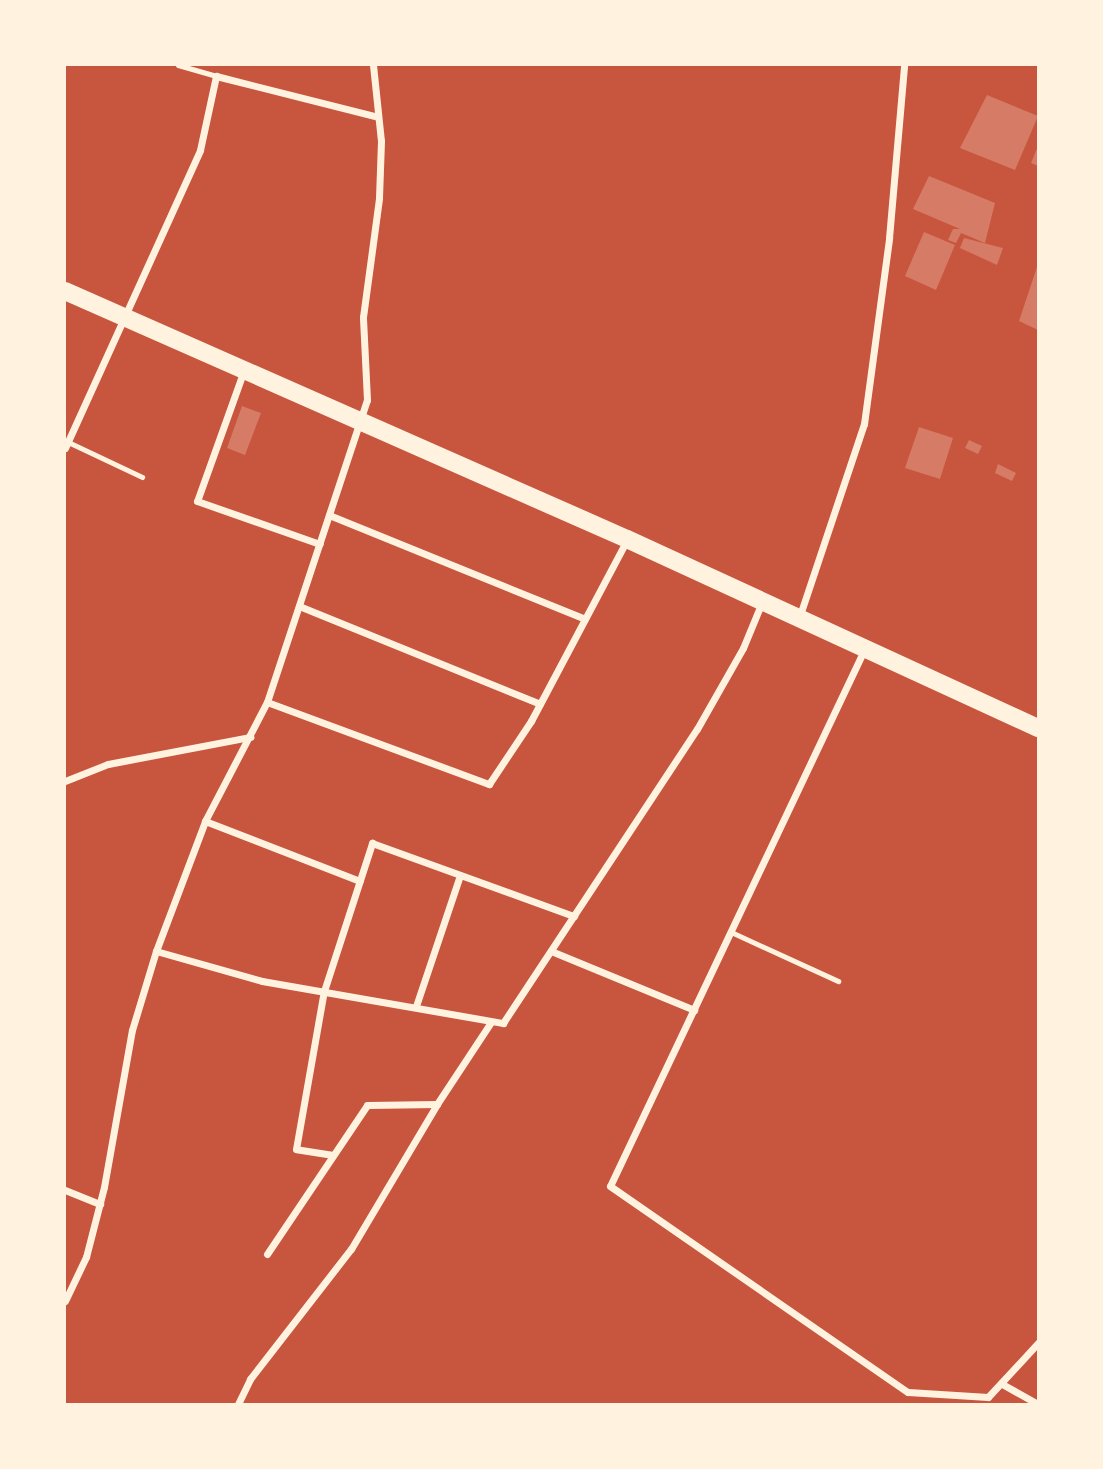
<!DOCTYPE html>
<style>
body{margin:0}
#map{position:relative;width:1103px;height:1469px;overflow:hidden;background:#c8553d;font-family:Manrope,sans-serif}
div>[style]{position:absolute}
.building>*{inset:0;background:#d67c66}
.service>*{height:5px;margin:-2.5px;padding:0 2.5px;transform-origin:2.5px;border-radius:2.5px;background:#fff3e0}
.minor>*{height:7px;margin:-3.5px;padding:0 3.5px;transform-origin:3.5px;border-radius:3.5px;background:#fff3e0}
.primary>*{height:18px;margin:-9px;padding:0 9px;transform-origin:9px;border-radius:9px;background:#fff3e0}
span{translate:-50% -50%;white-space:nowrap;text-align:center;line-height:1.15;-webkit-text-stroke:7px #fff3e0;paint-order:stroke}
.frame{position:absolute;inset:0;border:66px solid #fff3e0;pointer-events:none}
</style>
<div id="map">
<div class="building">
<div style="clip-path:polygon(987px 95px,1038px 116px,1015px 170px,960px 148px)"></div>
<div style="clip-path:polygon(1038px 146px,1038px 166px,1031px 163px)"></div>
<div style="clip-path:polygon(929px 176px,995px 203px,985px 243px,961px 233px,956px 243px,948px 240px,953px 229px,960px 229px,913px 209px)"></div>
<div style="clip-path:polygon(924px 232px,955px 245px,936px 290px,905px 276px)"></div>
<div style="clip-path:polygon(964px 238px,1003px 248px,997px 265px,960px 248px)"></div>
<div style="clip-path:polygon(1038px 264px,1038px 330px,1019px 321px)"></div>
<div style="clip-path:polygon(242px 406px,261px 413px,245px 455px,227px 448px)"></div>
<div style="clip-path:polygon(919px 427px,953px 438px,940px 479px,905px 468px)"></div>
<div style="clip-path:polygon(969px 440px,982px 446px,978px 454px,965px 448px)"></div>
<div style="clip-path:polygon(998px 464px,1016px 473px,1012px 481px,995px 473px)"></div>
</div>
<div class="service">
<div style="left:178px;top:65px;width:40px;rotate:16deg"></div>
<div style="left:68px;top:442px;width:82px;rotate:25.3deg"></div>
<div style="left:731px;top:932px;width:118px;rotate:24.6deg"></div>
</div>
<div class="minor">
<div style="left:244px;top:370px;width:139px;rotate:109.7deg"></div>
<div style="left:197px;top:501px;width:130px;rotate:19.3deg"></div>
<div style="left:65px;top:448px;width:327px;rotate:-65.6deg"></div>
<div style="left:200px;top:150px;width:76px;rotate:-77.8deg"></div>
<div style="left:216px;top:76px;width:167px;rotate:14.2deg"></div>
<div style="left:329px;top:515px;width:276px;rotate:22.1deg"></div>
<div style="left:299px;top:606px;width:260px;rotate:22.1deg"></div>
<div style="left:799px;top:618px;width:205px;rotate:-71.5deg"></div>
<div style="left:864px;top:424px;width:188px;rotate:-82.3deg"></div>
<div style="left:889px;top:238px;width:174px;rotate:-85deg"></div>
<div style="left:865px;top:648px;width:595px;rotate:115.36deg"></div>
<div style="left:610px;top:1186px;width:362px;rotate:34.7deg"></div>
<div style="left:908px;top:1392px;width:80px;rotate:3.6deg"></div>
<div style="left:988px;top:1397px;width:74px;rotate:-47.2deg"></div>
<div style="left:267px;top:702px;width:237px;rotate:20.3deg"></div>
<div style="left:489px;top:784px;width:76px;rotate:-56.3deg"></div>
<div style="left:531px;top:721px;width:205px;rotate:-62.1deg"></div>
<div style="left:65px;top:781px;width:46px;rotate:-21.6deg"></div>
<div style="left:108px;top:764px;width:145px;rotate:-10.8deg"></div>
<div style="left:205px;top:821px;width:166px;rotate:21.2deg"></div>
<div style="left:156px;top:951px;width:110px;rotate:15.8deg"></div>
<div style="left:262px;top:981px;width:245px;rotate:9.9deg"></div>
<div style="left:503px;top:1023px;width:352px;rotate:-56.6deg"></div>
<div style="left:697px;top:729px;width:93px;rotate:-60.4deg"></div>
<div style="left:743px;top:648px;width:50px;rotate:-67.6deg"></div>
<div style="left:551px;top:951px;width:155px;rotate:22.4deg"></div>
<div style="left:416px;top:1006px;width:138px;rotate:-71.4deg"></div>
<div style="left:333px;top:1155px;width:37px;rotate:-171deg"></div>
<div style="left:296px;top:1149px;width:160px;rotate:-80deg"></div>
<div style="left:324px;top:991px;width:156px;rotate:-72deg"></div>
<div style="left:372px;top:843px;width:215px;rotate:19.9deg"></div>
<div style="left:65px;top:1190px;width:38px;rotate:22deg"></div>
<div style="left:267px;top:1254px;width:179px;rotate:-56.1deg"></div>
<div style="left:367px;top:1105px;width:70px;rotate:-0.8deg"></div>
<div style="left:437px;top:1104px;width:98px;rotate:-56.6deg"></div>
<div style="left:65px;top:1301px;width:49px;rotate:-64.5deg"></div>
<div style="left:86px;top:1257px;width:72px;rotate:-75.6deg"></div>
<div style="left:104px;top:1187px;width:159px;rotate:-79.9deg"></div>
<div style="left:132px;top:1030px;width:83px;rotate:-73.1deg"></div>
<div style="left:156px;top:951px;width:139px;rotate:-69.3deg"></div>
<div style="left:205px;top:821px;width:134px;rotate:-62.5deg"></div>
<div style="left:267px;top:702px;width:318px;rotate:-71.7deg"></div>
<div style="left:367px;top:400px;width:83px;rotate:-92.8deg"></div>
<div style="left:363px;top:317px;width:120px;rotate:-82.3deg"></div>
<div style="left:379px;top:198px;width:57px;rotate:-88deg"></div>
<div style="left:381px;top:141px;width:76px;rotate:-96deg"></div>
<div style="left:1002px;top:1384px;width:41px;rotate:29.1deg"></div>
<div style="left:238px;top:1404px;width:28px;rotate:-64deg"></div>
<div style="left:250px;top:1379px;width:165px;rotate:-52.2deg"></div>
<div style="left:351px;top:1249px;width:169px;rotate:-59.3deg"></div>
</div>
<div class="primary">
<div style="left:65px;top:291px;width:614px;rotate:23.81deg"></div>
<div style="left:627px;top:539px;width:452px;rotate:24.7deg"></div>
</div>
<div class="frame"></div>
</div>
